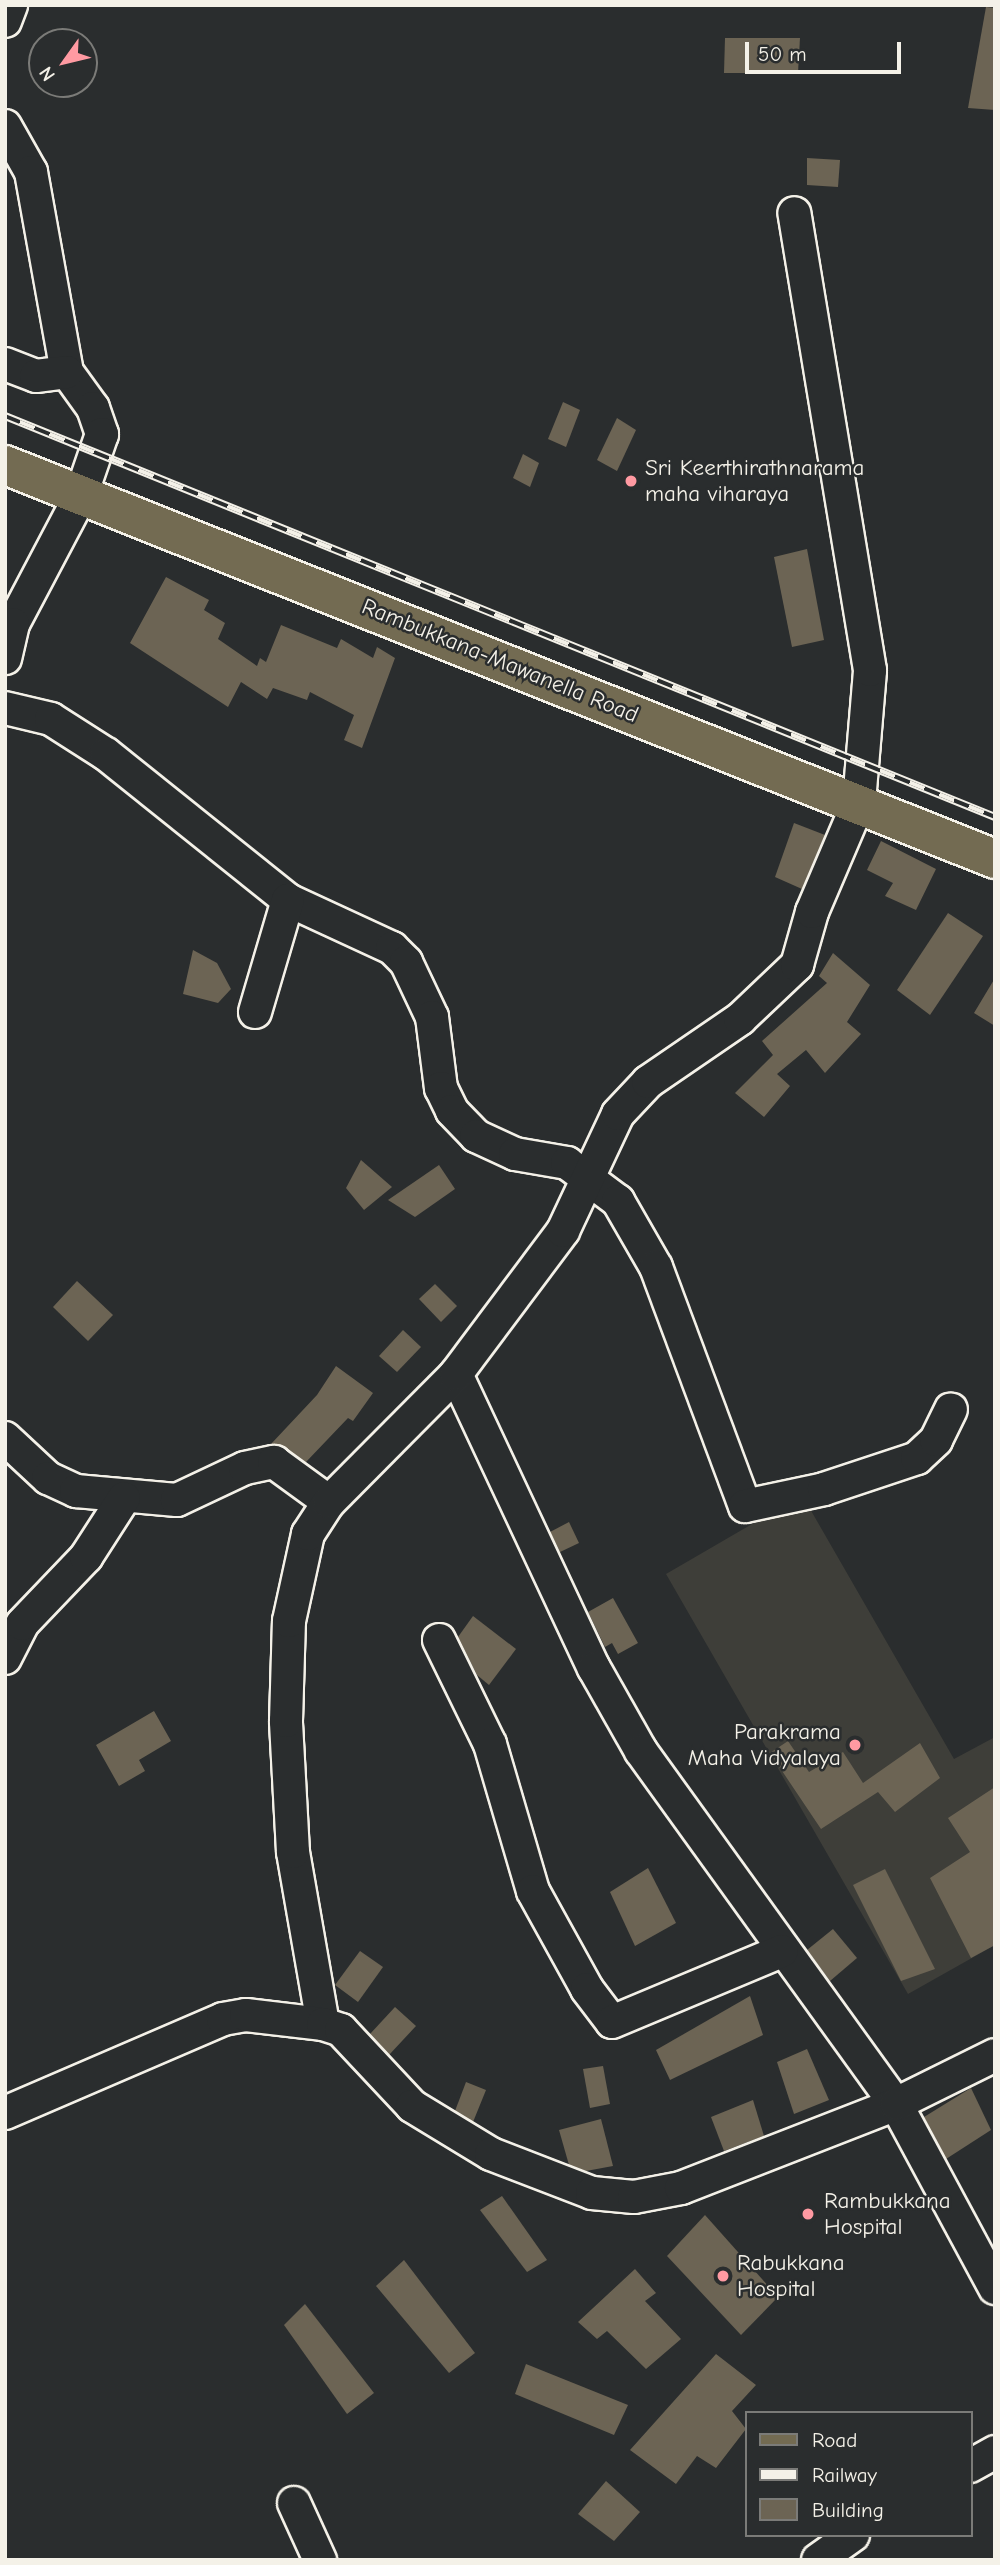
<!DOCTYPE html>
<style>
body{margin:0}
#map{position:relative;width:1000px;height:2565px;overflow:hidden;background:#2a2d2e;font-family:"Comic Neue",sans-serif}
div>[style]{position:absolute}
.built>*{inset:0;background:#3e3e39}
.building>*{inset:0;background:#6c6454}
.roads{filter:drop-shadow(2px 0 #f4f1e8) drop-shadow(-2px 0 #f4f1e8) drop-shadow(0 2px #f4f1e8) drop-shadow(0 -2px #f4f1e8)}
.minor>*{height:32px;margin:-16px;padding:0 16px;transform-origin:16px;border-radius:16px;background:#2a2d2e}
.major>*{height:38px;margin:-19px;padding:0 19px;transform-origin:19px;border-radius:19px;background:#736b52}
.rail>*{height:8px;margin-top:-4px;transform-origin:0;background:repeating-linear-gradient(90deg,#2a2d2e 0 16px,#f4f1e8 0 32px);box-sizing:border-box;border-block:2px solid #f4f1e8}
.dots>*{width:19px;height:19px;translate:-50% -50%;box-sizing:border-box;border:4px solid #2a2d2e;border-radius:50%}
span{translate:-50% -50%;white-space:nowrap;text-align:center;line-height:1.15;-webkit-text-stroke:5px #2a2d2e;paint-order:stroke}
.poi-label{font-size:23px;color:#f4f1e8}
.left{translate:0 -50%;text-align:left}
.right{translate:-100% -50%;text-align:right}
.street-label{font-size:23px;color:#f4f1e8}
.frame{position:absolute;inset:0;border:7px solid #f4f1e8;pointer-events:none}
.legend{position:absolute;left:745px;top:2411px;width:228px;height:126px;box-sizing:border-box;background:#2a2d2e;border:2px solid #7b7b78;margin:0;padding:9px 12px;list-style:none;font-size:21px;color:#f4f1e8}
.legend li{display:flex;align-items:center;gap:14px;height:35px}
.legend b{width:35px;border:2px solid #7b7b78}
.north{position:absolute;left:28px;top:28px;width:70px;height:70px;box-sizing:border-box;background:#2a2d2e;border:2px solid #7b7b78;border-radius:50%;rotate:236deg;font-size:19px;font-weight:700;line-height:28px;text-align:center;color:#f4f1e8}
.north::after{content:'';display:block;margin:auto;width:24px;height:32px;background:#ff9aa2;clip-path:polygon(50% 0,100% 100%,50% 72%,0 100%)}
.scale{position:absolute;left:745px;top:42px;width:156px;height:32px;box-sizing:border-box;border:4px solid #f4f1e8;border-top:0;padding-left:9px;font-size:21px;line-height:24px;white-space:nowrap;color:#f4f1e8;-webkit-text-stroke:5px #2a2d2e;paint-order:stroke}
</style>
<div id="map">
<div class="built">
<div style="clip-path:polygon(802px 1495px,954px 1759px,995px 1737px,995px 1945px,908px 1994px,666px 1574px)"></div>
</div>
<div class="building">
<div style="clip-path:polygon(986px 7px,995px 8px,995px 110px,968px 108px)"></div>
<div style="clip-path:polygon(725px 38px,800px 38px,798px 73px,724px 73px)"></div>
<div style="clip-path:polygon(807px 158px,840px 160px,838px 187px,807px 185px)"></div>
<div style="clip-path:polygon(563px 402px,580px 410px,566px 447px,548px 439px)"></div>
<div style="clip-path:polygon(617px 418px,636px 430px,617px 471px,597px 460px)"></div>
<div style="clip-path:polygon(523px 454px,539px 463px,530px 487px,513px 478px)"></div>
<div style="clip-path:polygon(807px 549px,824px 640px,792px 647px,774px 557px)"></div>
<div style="clip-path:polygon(166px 577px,209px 600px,204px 610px,225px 623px,218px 639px,257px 666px,260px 658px,266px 662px,281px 625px,337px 648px,341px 639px,373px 658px,377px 647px,395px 658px,362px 748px,344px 740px,354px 715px,310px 692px,307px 700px,273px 688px,267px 699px,241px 682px,228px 707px,130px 643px)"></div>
<div style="clip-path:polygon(794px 823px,825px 835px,802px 889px,775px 877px)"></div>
<div style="clip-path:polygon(881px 841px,936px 869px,916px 910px,885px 896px,893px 883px,867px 870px)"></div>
<div style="clip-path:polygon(948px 913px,983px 936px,930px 1015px,897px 990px)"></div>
<div style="clip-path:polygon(193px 950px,217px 963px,231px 989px,218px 1003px,183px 994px)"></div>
<div style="clip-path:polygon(833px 953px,870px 985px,847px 1022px,861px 1034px,825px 1073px,806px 1050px,777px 1074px,790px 1086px,764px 1117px,735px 1093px,773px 1055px,762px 1041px,827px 983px,819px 976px)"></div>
<div style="clip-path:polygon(995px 978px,995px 1026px,974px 1013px)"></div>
<div style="clip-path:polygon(361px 1160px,392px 1187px,364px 1210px,346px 1188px)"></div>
<div style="clip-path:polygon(439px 1165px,455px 1189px,415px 1217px,388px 1200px)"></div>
<div style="clip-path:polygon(77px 1281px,113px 1315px,88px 1341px,53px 1307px)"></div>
<div style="clip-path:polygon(435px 1284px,457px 1306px,441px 1322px,419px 1299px)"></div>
<div style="clip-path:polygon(403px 1330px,421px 1347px,397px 1372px,379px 1356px)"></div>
<div style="clip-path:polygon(336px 1366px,373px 1393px,353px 1421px,348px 1418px,306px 1462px,271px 1444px,317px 1395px)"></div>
<div style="clip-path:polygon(569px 1522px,579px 1543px,560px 1552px,550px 1532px)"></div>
<div style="clip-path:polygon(613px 1598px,638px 1643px,618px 1654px,612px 1643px,605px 1647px,588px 1612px)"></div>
<div style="clip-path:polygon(473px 1616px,516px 1649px,489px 1685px,477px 1675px,458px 1637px)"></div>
<div style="clip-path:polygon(154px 1711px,171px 1741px,139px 1760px,145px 1771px,119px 1786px,96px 1745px)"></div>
<div style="clip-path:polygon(788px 1741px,809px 1772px,843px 1752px,863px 1783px,920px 1743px,940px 1778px,895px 1812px,878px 1792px,821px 1829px,770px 1753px)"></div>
<div style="clip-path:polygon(995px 1787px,995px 1945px,971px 1958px,930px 1878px,970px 1852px,948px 1818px)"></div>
<div style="clip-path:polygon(648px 1868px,676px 1923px,635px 1946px,610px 1892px)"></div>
<div style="clip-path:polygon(885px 1869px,935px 1969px,901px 1981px,853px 1885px)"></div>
<div style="clip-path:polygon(833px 1929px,857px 1958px,830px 1981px,807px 1950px)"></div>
<div style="clip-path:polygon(360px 1951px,383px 1967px,358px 2002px,335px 1985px)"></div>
<div style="clip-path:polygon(750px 1996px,763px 2035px,670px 2080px,656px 2050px)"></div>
<div style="clip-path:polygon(395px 2007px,416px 2026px,389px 2055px,370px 2034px)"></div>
<div style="clip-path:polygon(807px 2049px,829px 2100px,794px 2114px,777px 2062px)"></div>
<div style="clip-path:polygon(603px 2066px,610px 2104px,590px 2108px,583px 2069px)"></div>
<div style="clip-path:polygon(466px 2082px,486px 2090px,473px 2122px,455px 2111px)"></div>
<div style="clip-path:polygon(971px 2088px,991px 2130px,946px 2159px,924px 2117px)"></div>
<div style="clip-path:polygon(753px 2100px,764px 2136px,724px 2151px,711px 2117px)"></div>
<div style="clip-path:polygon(601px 2119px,613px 2166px,586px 2171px,569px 2165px,559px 2130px)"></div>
<div style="clip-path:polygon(502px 2196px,547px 2260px,527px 2272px,480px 2210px)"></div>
<div style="clip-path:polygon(705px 2215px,778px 2297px,741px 2335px,667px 2256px)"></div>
<div style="clip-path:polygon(404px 2260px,475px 2353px,449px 2373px,376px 2286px)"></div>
<div style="clip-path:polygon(635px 2269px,656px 2293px,645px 2301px,681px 2339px,646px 2369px,607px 2331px,597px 2339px,578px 2322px)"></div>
<div style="clip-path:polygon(305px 2304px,374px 2393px,347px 2414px,284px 2325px)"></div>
<div style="clip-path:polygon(716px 2354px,756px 2385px,732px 2411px,746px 2429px,716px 2468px,697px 2456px,676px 2484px,630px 2450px)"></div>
<div style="clip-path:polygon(526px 2364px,628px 2405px,614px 2435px,515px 2394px)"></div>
<div style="clip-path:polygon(606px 2481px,640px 2512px,614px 2541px,578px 2514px)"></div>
</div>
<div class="roads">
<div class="minor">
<div style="left:5px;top:21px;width:17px;rotate:-69deg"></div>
<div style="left:5px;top:126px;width:53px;rotate:60.5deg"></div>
<div style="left:31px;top:172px;width:203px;rotate:79.8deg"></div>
<div style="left:67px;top:372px;width:44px;rotate:54.2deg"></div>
<div style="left:93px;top:408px;width:28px;rotate:71deg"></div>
<div style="left:102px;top:434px;width:65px;rotate:109deg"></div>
<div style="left:81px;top:495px;width:146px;rotate:117.8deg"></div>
<div style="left:13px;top:624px;width:35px;rotate:103deg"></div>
<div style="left:5px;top:364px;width:33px;rotate:21deg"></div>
<div style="left:36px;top:376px;width:31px;rotate:-7deg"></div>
<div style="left:5px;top:708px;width:47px;rotate:13.4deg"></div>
<div style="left:51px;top:719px;width:65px;rotate:32.5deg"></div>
<div style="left:106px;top:754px;width:233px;rotate:38.7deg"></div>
<div style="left:288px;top:900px;width:115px;rotate:24.8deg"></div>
<div style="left:392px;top:948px;width:20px;rotate:45deg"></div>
<div style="left:406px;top:962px;width:61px;rotate:64.7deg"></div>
<div style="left:432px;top:1017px;width:72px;rotate:82.8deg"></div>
<div style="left:441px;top:1088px;width:25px;rotate:64deg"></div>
<div style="left:452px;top:1111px;width:35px;rotate:46deg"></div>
<div style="left:476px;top:1136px;width:43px;rotate:24.8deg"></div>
<div style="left:515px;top:1154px;width:53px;rotate:9.8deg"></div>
<div style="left:567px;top:1163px;width:64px;rotate:36.7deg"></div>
<div style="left:618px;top:1201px;width:76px;rotate:60.1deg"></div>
<div style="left:656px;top:1267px;width:255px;rotate:69.6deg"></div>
<div style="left:745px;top:1506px;width:81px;rotate:-12.1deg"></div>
<div style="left:824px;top:1489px;width:98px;rotate:-18.4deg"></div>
<div style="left:917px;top:1458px;width:26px;rotate:-43deg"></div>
<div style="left:936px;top:1440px;width:34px;rotate:-64deg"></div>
<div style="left:255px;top:1012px;width:117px;rotate:-73.6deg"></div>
<div style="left:456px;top:1374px;width:325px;rotate:64.9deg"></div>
<div style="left:594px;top:1668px;width:95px;rotate:60.5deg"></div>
<div style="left:641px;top:1751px;width:435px;rotate:54.2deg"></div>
<div style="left:896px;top:2104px;width:209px;rotate:61.7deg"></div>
<div style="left:5px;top:1438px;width:59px;rotate:42.9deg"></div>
<div style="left:48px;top:1478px;width:31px;rotate:25deg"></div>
<div style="left:76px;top:1491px;width:101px;rotate:5.1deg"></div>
<div style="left:177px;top:1500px;width:75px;rotate:-25.2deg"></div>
<div style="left:245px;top:1468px;width:30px;rotate:-12deg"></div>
<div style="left:274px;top:1462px;width:68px;rotate:36deg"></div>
<div style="left:439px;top:1640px;width:116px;rotate:63.9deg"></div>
<div style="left:490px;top:1744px;width:153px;rotate:73.7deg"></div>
<div style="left:533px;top:1891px;width:112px;rotate:61.1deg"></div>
<div style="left:587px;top:1989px;width:41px;rotate:52.9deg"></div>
<div style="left:612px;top:2022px;width:184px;rotate:-22.7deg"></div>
<div style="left:5px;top:1658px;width:38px;rotate:-63deg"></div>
<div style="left:22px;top:1624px;width:93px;rotate:-46.3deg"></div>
<div style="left:86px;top:1557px;width:70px;rotate:-57.2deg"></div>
<div style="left:323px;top:2024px;width:175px;rotate:-99.9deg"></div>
<div style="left:293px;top:1852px;width:131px;rotate:-93.1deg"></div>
<div style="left:286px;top:1721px;width:100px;rotate:-88.3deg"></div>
<div style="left:289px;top:1621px;width:89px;rotate:-77.7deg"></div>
<div style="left:308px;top:1534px;width:38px;rotate:-57deg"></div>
<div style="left:329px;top:1502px;width:180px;rotate:-45.2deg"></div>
<div style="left:456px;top:1374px;width:179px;rotate:-53.2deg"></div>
<div style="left:563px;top:1231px;width:129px;rotate:-64.8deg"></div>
<div style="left:618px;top:1114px;width:44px;rotate:-46.8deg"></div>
<div style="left:648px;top:1082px;width:112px;rotate:-34.4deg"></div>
<div style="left:740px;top:1019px;width:79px;rotate:-43.5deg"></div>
<div style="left:797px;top:965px;width:55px;rotate:-74.2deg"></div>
<div style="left:812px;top:912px;width:120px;rotate:-66.9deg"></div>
<div style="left:859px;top:802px;width:132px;rotate:-85.2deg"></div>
<div style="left:870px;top:670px;width:463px;rotate:-99.4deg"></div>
<div style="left:5px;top:2113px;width:237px;rotate:-23.3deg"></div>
<div style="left:223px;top:2019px;width:23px;rotate:-10deg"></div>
<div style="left:246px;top:2015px;width:78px;rotate:6.7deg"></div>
<div style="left:323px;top:2024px;width:19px;rotate:18deg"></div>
<div style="left:341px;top:2030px;width:104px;rotate:46.9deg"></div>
<div style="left:412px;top:2106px;width:92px;rotate:31.3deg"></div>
<div style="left:491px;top:2154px;width:108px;rotate:21.1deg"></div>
<div style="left:592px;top:2193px;width:42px;rotate:5.4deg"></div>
<div style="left:634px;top:2197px;width:48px;rotate:-10.8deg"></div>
<div style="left:681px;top:2188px;width:231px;rotate:-21.3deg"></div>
<div style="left:896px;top:2104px;width:110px;rotate:-26.3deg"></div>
<div style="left:970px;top:2466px;width:29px;rotate:-29deg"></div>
<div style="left:294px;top:2503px;width:63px;rotate:65.5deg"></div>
<div style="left:818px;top:2560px;width:43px;rotate:-35.5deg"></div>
</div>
<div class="major">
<div style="left:5px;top:465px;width:1066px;rotate:21.7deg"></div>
</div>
</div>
<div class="rail">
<div style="left:5px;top:416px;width:1068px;rotate:22.05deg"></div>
</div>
<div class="dots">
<div style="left:631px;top:481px;background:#ff9aa2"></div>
<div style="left:855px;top:1745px;background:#ff9aa2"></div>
<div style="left:808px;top:2214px;background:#ff9aa2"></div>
<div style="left:723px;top:2276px;background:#ff9aa2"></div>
</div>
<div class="poi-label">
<span class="left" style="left:645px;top:481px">Sri Keerthirathnarama<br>maha viharaya</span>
<span class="right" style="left:841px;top:1745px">Parakrama<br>Maha Vidyalaya</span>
<span class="left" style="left:824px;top:2214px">Rambukkana<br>Hospital</span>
<span class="left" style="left:737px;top:2276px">Rabukkana<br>Hospital</span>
</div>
<div class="street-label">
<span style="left:500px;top:661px;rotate:22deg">Rambukkana-Mawanella Road</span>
</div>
<div class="frame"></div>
<ul class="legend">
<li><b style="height:9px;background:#736b52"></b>Road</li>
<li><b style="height:9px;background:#f4f1e8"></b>Railway</li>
<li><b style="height:19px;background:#6c6454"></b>Building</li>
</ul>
<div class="north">N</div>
<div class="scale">50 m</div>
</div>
